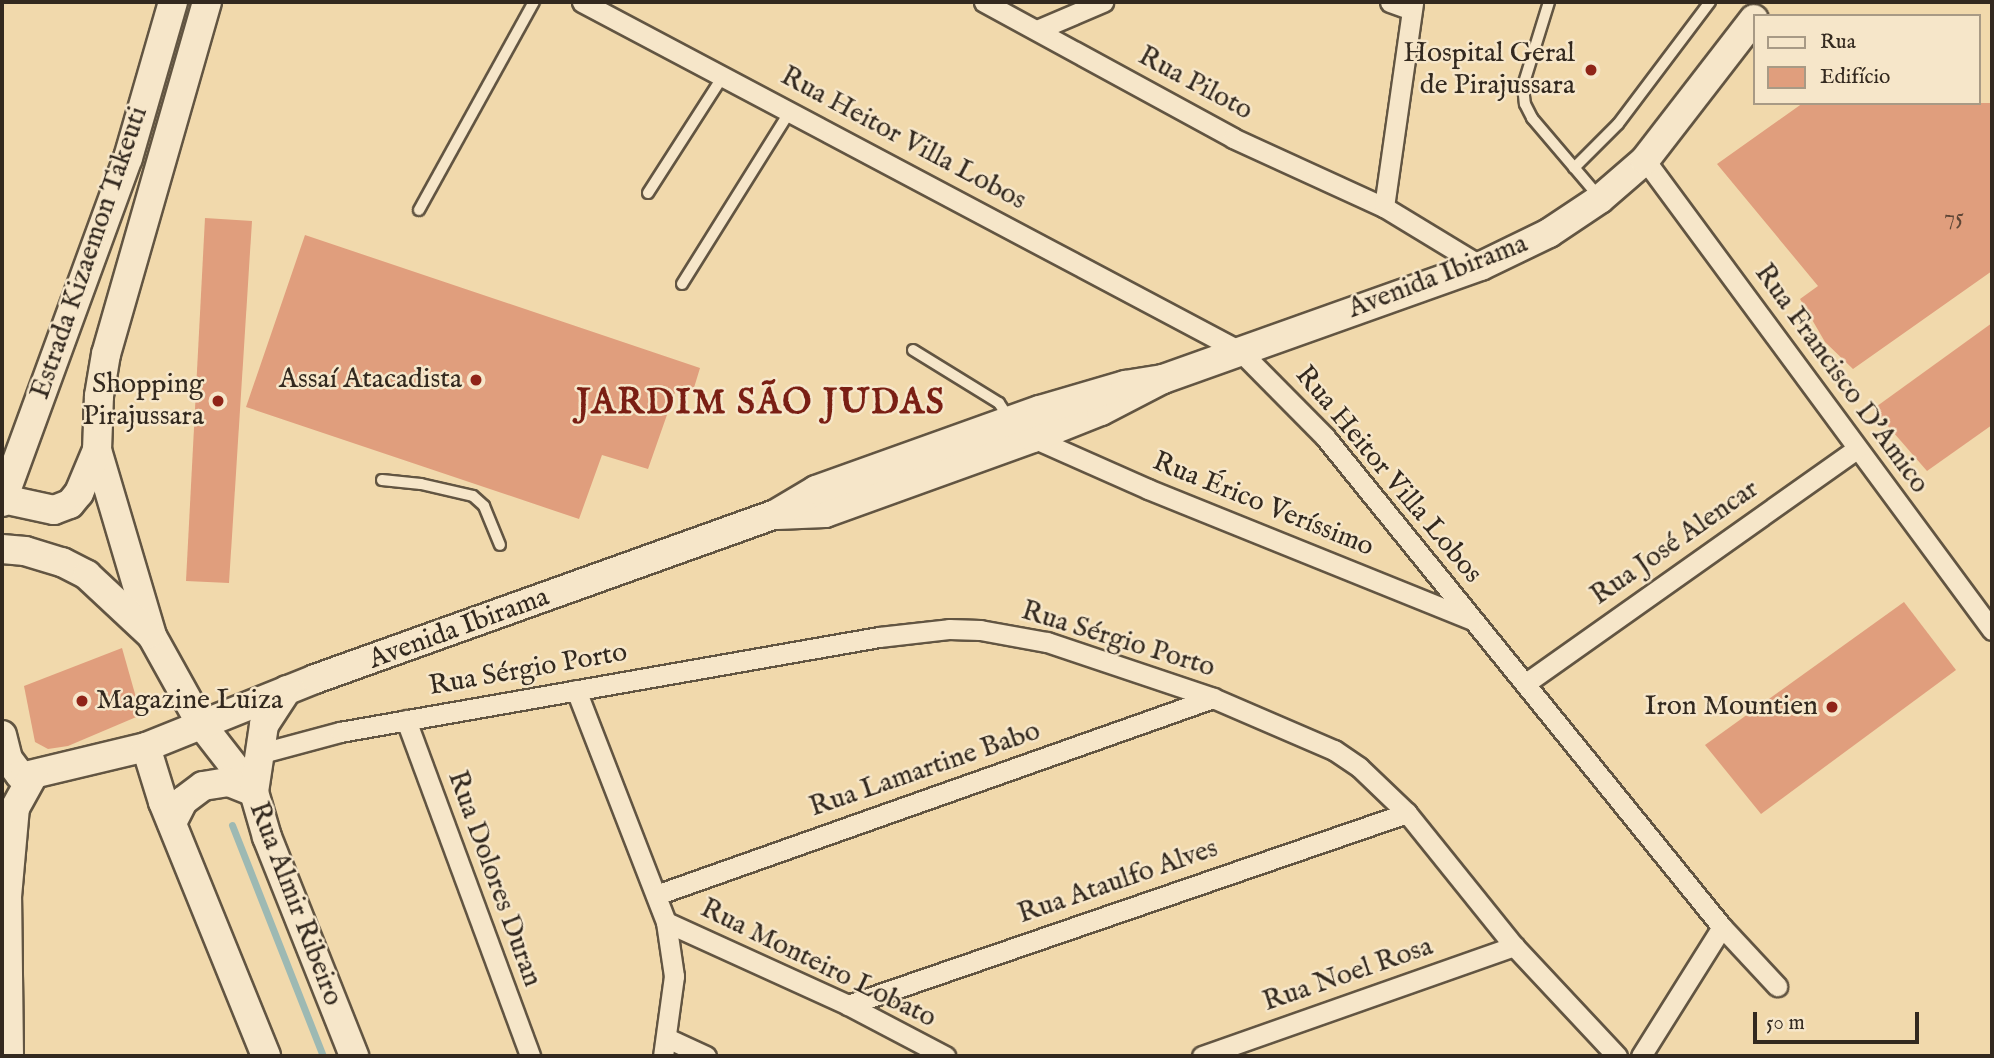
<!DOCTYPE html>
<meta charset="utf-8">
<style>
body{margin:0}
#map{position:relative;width:1994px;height:1058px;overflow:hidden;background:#f1d9ac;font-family:"IM FELL English",serif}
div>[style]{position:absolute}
.stream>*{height:7px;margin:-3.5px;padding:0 3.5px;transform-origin:3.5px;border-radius:3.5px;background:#9db9b3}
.building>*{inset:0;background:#e09e7d}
.roads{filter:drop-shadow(2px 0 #625542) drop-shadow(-2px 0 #625542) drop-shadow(0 2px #625542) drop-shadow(0 -2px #625542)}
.lane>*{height:10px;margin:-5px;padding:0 5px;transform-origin:5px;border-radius:5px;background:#f6e6c9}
.street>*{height:19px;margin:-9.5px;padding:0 9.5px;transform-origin:9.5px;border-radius:9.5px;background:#f6e6c9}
.secondary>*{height:28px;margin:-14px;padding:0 14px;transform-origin:14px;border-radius:14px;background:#f6e6c9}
.dots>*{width:19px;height:19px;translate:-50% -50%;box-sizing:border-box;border:4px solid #f6e6c9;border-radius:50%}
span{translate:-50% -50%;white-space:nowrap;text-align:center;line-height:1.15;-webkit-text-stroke:5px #f6e6c9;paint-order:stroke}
.number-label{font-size:24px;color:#5e4636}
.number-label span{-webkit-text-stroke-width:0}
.poi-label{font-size:28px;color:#33291f}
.right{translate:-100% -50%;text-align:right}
.left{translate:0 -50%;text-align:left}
.street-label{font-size:28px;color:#33291f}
.district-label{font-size:35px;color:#7a1f14;font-weight:700;letter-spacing:2px}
.frame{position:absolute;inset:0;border:4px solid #33291f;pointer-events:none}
.legend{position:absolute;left:1753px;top:14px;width:228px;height:91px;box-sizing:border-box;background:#f6e6c9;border:2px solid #a89a85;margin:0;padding:9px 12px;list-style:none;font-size:21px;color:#33291f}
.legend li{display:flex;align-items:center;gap:14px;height:35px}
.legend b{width:35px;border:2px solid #a89a85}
.scale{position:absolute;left:1753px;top:1012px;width:166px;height:32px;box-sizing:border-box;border:4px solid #33291f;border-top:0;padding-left:9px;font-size:21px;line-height:24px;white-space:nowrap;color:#33291f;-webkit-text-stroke:5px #f6e6c9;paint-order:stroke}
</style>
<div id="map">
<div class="stream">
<div style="left:232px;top:825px;width:248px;rotate:68.5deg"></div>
</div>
<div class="building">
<div style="clip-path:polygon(1803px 103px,1992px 103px,1992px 271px,1853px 369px,1825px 342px,1800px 299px,1818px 286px,1717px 164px)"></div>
<div style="clip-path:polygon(205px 218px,252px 221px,229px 583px,186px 581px)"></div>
<div style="clip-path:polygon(305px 235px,700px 368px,693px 391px,675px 392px,648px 469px,602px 455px,579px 519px,246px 407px)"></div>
<div style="clip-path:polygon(1992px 323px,1992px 425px,1927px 471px,1873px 409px)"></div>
<div style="clip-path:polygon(1904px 602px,1956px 670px,1761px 814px,1705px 745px)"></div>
<div style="clip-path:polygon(122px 648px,141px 715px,68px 746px,48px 749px,35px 742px,24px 686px)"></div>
</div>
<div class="roads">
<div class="lane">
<div style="left:1549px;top:2px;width:88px;rotate:107.2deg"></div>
<div style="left:1523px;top:86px;width:18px;rotate:84deg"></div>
<div style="left:1525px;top:104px;width:16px;rotate:63deg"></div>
<div style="left:1532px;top:118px;width:105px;rotate:49.6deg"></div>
<div style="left:1574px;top:168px;width:62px;rotate:-45deg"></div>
<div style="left:1618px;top:124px;width:153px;rotate:-53deg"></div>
<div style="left:648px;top:193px;width:139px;rotate:-57.3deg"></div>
<div style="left:419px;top:210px;width:238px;rotate:-61.1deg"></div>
<div style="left:682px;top:284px;width:204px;rotate:-58deg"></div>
<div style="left:913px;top:350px;width:101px;rotate:31.6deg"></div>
<div style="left:999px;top:403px;width:17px;rotate:57deg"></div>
<div style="left:382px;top:480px;width:39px;rotate:6deg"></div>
<div style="left:421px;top:484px;width:53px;rotate:13deg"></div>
<div style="left:473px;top:496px;width:15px;rotate:42deg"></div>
<div style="left:484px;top:506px;width:42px;rotate:67.7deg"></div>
</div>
<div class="street">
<div style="left:582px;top:2px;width:745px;rotate:27.94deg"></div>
<div style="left:1240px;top:351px;width:121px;rotate:45.3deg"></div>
<div style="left:1325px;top:437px;width:631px;rotate:50.99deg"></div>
<div style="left:1722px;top:927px;width:81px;rotate:47deg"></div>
<div style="left:984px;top:2px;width:284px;rotate:28.6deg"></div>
<div style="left:1233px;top:138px;width:166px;rotate:24.6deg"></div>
<div style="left:1384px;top:207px;width:114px;rotate:31.3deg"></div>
<div style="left:1390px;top:2px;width:23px;rotate:20deg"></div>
<div style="left:1037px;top:30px;width:72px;rotate:-23deg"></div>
<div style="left:1645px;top:160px;width:584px;rotate:53.56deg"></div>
<div style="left:1384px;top:207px;width:207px;rotate:-81.9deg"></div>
<div style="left:1033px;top:438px;width:126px;rotate:23.9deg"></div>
<div style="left:1148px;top:489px;width:349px;rotate:22deg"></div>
<div style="left:1526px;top:683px;width:405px;rotate:-35.3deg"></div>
<div style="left:576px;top:690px;width:249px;rotate:68.8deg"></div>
<div style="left:666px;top:922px;width:55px;rotate:81.6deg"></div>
<div style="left:674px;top:976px;width:81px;rotate:97.8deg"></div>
<div style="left:406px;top:720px;width:358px;rotate:69.7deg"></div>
<div style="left:258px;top:754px;width:85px;rotate:-15deg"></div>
<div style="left:340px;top:732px;width:547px;rotate:-10deg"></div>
<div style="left:879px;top:637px;width:70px;rotate:-6.5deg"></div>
<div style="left:949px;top:629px;width:31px;rotate:2deg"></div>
<div style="left:980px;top:630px;width:68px;rotate:10.2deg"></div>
<div style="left:1047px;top:642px;width:175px;rotate:18.6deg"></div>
<div style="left:1213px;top:698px;width:132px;rotate:23.3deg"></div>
<div style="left:1334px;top:750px;width:30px;rotate:34deg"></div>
<div style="left:1359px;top:767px;width:66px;rotate:43.8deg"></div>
<div style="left:1407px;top:813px;width:171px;rotate:51.2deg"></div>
<div style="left:1514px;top:946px;width:151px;rotate:46.9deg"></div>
<div style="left:656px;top:895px;width:591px;rotate:-19.48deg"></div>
<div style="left:666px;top:922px;width:200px;rotate:24.5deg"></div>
<div style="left:848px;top:1005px;width:110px;rotate:27.7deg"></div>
<div style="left:848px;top:1005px;width:591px;rotate:-18.96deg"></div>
<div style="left:667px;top:1038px;width:43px;rotate:24.8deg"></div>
<div style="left:1202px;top:1056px;width:331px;rotate:-19.4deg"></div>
<div style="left:1641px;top:1056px;width:152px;rotate:-57.9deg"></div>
</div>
<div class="secondary">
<div style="left:207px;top:2px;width:366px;rotate:106deg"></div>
<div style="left:106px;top:354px;width:43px;rotate:99.5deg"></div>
<div style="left:99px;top:396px;width:54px;rotate:92.1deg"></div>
<div style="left:97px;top:450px;width:194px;rotate:73.5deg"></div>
<div style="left:152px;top:636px;width:101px;rotate:60.9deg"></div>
<div style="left:201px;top:724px;width:86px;rotate:52.1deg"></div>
<div style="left:254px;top:792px;width:47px;rotate:73.9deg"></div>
<div style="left:267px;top:837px;width:236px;rotate:68.3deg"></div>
<div style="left:3px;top:499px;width:52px;rotate:12.2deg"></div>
<div style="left:54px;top:510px;width:17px;rotate:-21deg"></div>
<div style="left:70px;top:504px;width:14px;rotate:-51deg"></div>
<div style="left:79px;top:493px;width:47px;rotate:-67.3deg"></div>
<div style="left:2px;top:502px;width:366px;rotate:-69.9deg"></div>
<div style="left:128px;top:158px;width:162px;rotate:-73.9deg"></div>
<div style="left:777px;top:515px;width:48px;rotate:-2.4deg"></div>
<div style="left:825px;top:513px;width:221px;rotate:-19.8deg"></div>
<div style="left:1033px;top:438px;width:73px;rotate:-21.7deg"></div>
<div style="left:1101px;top:411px;width:70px;rotate:-27.3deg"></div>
<div style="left:1163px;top:379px;width:337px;rotate:-19.6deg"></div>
<div style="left:1481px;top:266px;width:76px;rotate:-25.9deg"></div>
<div style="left:1549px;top:233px;width:61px;rotate:-33.7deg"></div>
<div style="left:1600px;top:199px;width:60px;rotate:-40.9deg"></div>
<div style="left:1645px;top:160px;width:178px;rotate:-52.3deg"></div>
<div style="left:2px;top:549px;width:23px;rotate:5deg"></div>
<div style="left:25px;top:551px;width:39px;rotate:17deg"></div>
<div style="left:62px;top:562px;width:28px;rotate:27deg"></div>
<div style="left:87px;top:575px;width:86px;rotate:43.1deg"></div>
<div style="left:2px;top:735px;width:25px;rotate:76deg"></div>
<div style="left:8px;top:759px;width:20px;rotate:53deg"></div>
<div style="left:20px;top:775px;width:5px;rotate:11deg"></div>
<div style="left:25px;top:776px;width:124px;rotate:-13.5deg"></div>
<div style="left:146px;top:747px;width:182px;rotate:-21.9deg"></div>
<div style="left:315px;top:679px;width:487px;rotate:-19.7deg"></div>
<div style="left:774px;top:515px;width:49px;rotate:-30.8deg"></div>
<div style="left:816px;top:490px;width:238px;rotate:-19.7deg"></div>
<div style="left:1040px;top:410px;width:89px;rotate:-16.4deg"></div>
<div style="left:1125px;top:385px;width:38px;rotate:-9deg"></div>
<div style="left:146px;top:747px;width:58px;rotate:72.8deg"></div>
<div style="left:163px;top:802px;width:274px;rotate:67.9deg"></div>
<div style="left:172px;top:823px;width:25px;rotate:-63deg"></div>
<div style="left:183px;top:801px;width:25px;rotate:-37deg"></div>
<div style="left:203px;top:786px;width:26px;rotate:-9deg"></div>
<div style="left:229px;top:782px;width:27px;rotate:22deg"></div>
<div style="left:254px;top:792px;width:68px;rotate:-81.5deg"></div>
<div style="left:264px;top:725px;width:42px;rotate:-56.7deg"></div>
<div style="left:9px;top:1056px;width:159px;rotate:-90.7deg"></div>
<div style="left:7px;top:897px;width:89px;rotate:-84.9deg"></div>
<div style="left:15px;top:808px;width:38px;rotate:-61deg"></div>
</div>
</div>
<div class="dots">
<div style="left:1591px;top:70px;background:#8f2418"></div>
<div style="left:476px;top:380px;background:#8f2418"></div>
<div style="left:218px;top:401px;background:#8f2418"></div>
<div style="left:82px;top:701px;background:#8f2418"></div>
<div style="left:1832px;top:707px;background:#8f2418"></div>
</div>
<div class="number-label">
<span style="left:1954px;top:218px">75</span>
</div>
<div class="poi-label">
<span class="right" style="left:1575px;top:70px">Hospital Geral<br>de Pirajussara</span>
<span class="right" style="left:462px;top:380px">Assaí Atacadista</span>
<span class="right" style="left:204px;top:401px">Shopping<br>Pirajussara</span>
<span class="left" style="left:96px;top:701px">Magazine Luiza</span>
<span class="right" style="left:1818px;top:707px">Iron Mountien</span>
</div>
<div class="street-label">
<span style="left:1195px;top:84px;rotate:28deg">Rua Piloto</span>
<span style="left:903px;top:139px;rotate:28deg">Rua Heitor Villa Lobos</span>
<span style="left:90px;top:253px;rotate:-71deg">Estrada Kizaemon Takeuti</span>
<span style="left:1438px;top:277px;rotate:-21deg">Avenida Ibirama</span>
<span style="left:1841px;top:379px;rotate:54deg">Rua Francisco D'Amico</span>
<span style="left:1388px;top:475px;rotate:50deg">Rua Heitor Villa Lobos</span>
<span style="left:1263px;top:505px;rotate:22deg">Rua Érico Veríssimo</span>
<span style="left:1675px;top:543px;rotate:-35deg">Rua José Alencar</span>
<span style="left:459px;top:629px;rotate:-20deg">Avenida Ibirama</span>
<span style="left:1118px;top:640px;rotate:17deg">Rua Sérgio Porto</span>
<span style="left:528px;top:670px;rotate:-10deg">Rua Sérgio Porto</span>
<span style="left:925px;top:770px;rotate:-19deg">Rua Lamartine Babo</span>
<span style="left:494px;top:879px;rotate:70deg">Rua Dolores Duran</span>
<span style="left:1118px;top:882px;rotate:-19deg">Rua Ataulfo Alves</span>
<span style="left:295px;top:904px;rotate:69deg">Rua Almir Ribeiro</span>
<span style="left:818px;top:964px;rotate:26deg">Rua Monteiro Lobato</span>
<span style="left:1348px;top:975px;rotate:-19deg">Rua Noel Rosa</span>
</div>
<div class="district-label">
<span style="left:761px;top:404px">JARDIM SÃO JUDAS</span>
</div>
<div class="frame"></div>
<ul class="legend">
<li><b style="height:9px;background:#f6e6c9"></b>Rua</li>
<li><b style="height:19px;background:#e09e7d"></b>Edifício</li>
</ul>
<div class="scale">50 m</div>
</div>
